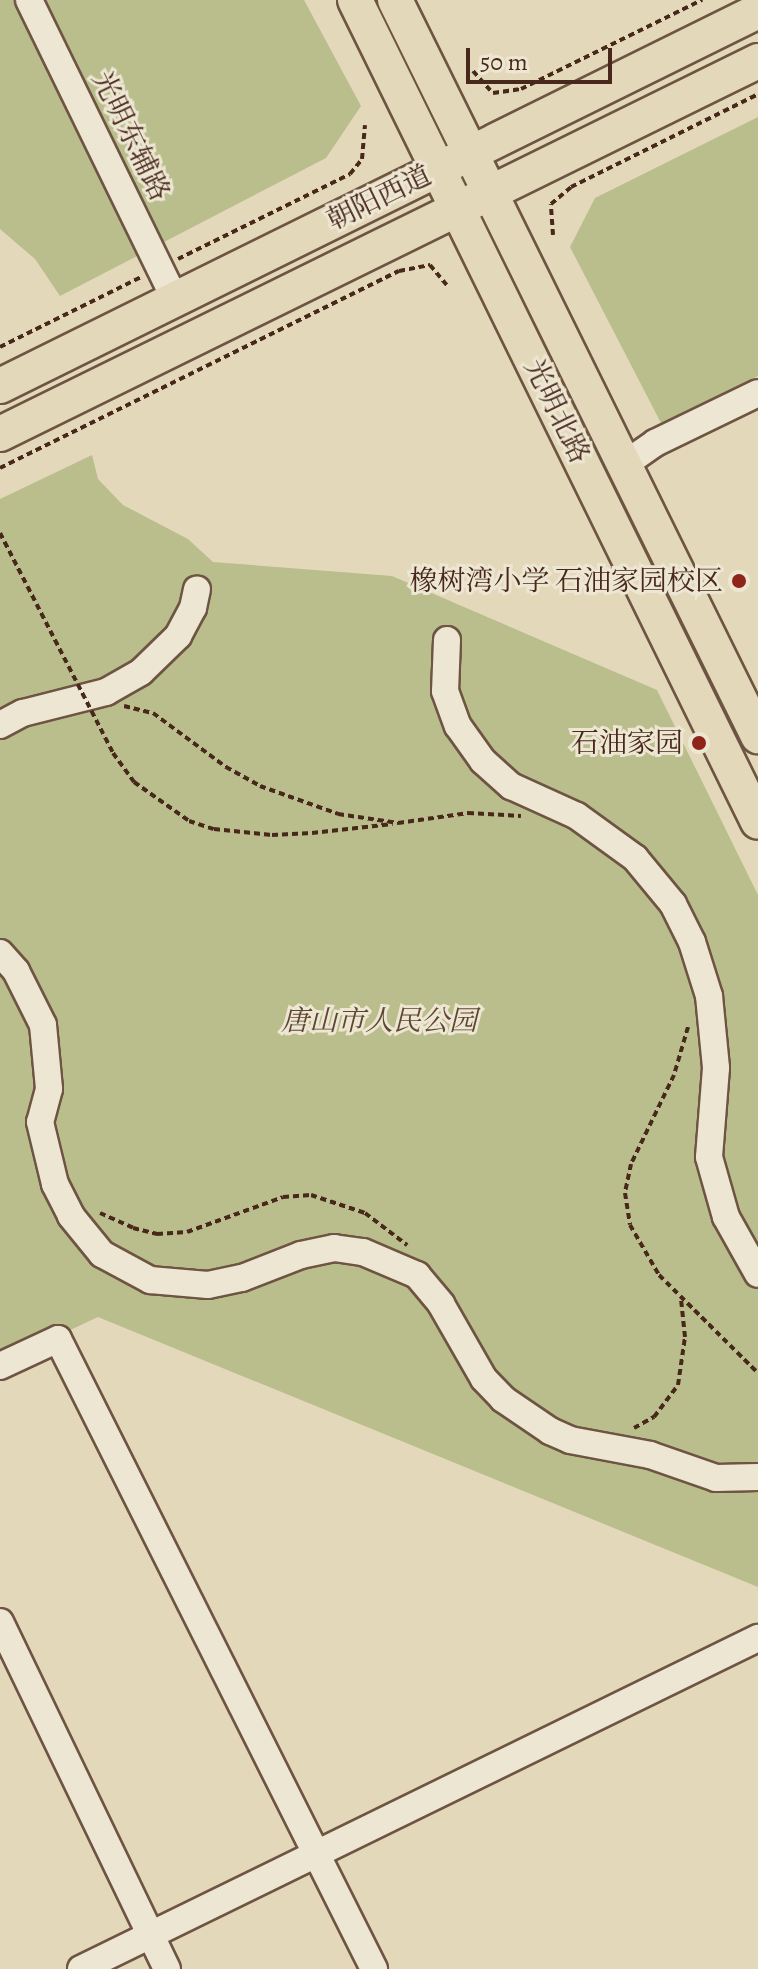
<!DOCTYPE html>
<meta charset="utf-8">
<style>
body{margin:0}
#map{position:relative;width:758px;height:1969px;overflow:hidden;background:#e3d9ba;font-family:Alegreya,"Noto Serif SC",serif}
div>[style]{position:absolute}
.green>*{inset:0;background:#b9be8c}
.path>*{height:4px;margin-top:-2px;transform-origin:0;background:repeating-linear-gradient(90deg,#47281a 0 6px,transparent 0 10px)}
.roads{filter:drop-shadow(2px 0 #6e5442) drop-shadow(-2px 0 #6e5442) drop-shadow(0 2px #6e5442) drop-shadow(0 -2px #6e5442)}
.minor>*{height:26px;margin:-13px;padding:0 13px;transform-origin:13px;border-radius:13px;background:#ede6d2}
.major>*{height:34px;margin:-17px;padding:0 17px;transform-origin:17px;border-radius:17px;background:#e3d9ba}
.path-bridge>*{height:4px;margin-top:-2px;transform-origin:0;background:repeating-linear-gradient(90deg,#47281a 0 6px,transparent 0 10px)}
.dots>*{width:22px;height:22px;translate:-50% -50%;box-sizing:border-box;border:4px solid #ede6d2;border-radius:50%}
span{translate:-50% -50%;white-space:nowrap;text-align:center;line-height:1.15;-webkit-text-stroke:6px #ede6d2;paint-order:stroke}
.street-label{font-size:28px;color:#47281a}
.poi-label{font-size:28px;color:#47281a}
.right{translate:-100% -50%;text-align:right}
.park-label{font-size:28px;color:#5e4631;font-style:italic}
.scale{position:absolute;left:466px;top:48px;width:146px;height:36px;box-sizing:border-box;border:4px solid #47281a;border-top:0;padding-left:10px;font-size:24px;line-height:28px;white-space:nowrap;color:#47281a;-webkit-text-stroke:6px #ede6d2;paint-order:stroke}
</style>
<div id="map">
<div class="green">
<div style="clip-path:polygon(0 0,304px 0,361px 106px,326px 158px,60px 296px,35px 259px,0 229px)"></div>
<div style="clip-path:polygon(758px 117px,758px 376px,661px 423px,570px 247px,595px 198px)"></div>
<div style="clip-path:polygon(92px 455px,98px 479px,123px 505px,188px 539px,213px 562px,392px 576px,657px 690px,758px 895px,758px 1587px,98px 1317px,0 1363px,0 499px)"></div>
</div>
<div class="path">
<div style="left:473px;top:71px;width:30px;rotate:48deg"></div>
<div style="left:493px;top:93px;width:28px;rotate:-8deg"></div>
<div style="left:521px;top:89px;width:202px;rotate:-26.2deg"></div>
<div style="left:553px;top:235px;width:31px;rotate:-94deg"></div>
<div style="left:551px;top:204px;width:26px;rotate:-40deg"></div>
<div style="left:571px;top:187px;width:209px;rotate:-26.4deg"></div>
<div style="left:178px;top:259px;width:192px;rotate:-26.3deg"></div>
<div style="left:350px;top:174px;width:19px;rotate:-51deg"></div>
<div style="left:362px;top:159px;width:34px;rotate:-85deg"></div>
<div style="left:0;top:347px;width:157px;rotate:-26.4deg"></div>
<div style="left:0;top:468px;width:445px;rotate:-26.3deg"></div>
<div style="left:399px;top:271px;width:32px;rotate:-11deg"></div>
<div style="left:430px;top:265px;width:26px;rotate:50deg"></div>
<div style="left:124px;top:706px;width:30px;rotate:14deg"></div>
<div style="left:153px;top:713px;width:91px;rotate:36.5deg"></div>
<div style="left:226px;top:767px;width:39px;rotate:29deg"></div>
<div style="left:260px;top:786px;width:83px;rotate:19.7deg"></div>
<div style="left:338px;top:814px;width:61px;rotate:8.5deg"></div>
<div style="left:398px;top:823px;width:71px;rotate:-8.1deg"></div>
<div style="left:468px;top:813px;width:53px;rotate:3.2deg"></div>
<div style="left:312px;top:833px;width:81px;rotate:-6.4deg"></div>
<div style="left:688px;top:1027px;width:50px;rotate:106.3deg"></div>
<div style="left:674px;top:1075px;width:99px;rotate:115.8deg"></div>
<div style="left:631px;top:1164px;width:30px;rotate:102deg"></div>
<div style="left:625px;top:1193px;width:32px;rotate:81deg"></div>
<div style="left:630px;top:1225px;width:58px;rotate:59.9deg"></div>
<div style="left:659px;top:1275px;width:139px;rotate:44.7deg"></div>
<div style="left:100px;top:1213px;width:36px;rotate:24deg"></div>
<div style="left:133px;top:1228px;width:25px;rotate:14deg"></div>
<div style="left:157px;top:1234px;width:30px;rotate:-4deg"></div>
<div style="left:187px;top:1232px;width:102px;rotate:-20deg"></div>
<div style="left:283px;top:1197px;width:28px;rotate:-4deg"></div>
<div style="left:311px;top:1195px;width:57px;rotate:18.4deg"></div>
<div style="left:365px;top:1213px;width:53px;rotate:37.3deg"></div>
<div style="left:634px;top:1428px;width:23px;rotate:-29deg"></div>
<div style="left:654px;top:1417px;width:40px;rotate:-53deg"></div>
<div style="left:678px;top:1385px;width:49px;rotate:-81.7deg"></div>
<div style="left:685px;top:1337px;width:39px;rotate:-96deg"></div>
</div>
<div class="roads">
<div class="minor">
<div style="left:29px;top:0;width:334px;rotate:64deg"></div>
<div style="left:625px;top:464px;width:37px;rotate:-35deg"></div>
<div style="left:655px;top:443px;width:114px;rotate:-25.9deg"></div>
<div style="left:447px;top:640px;width:51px;rotate:92.2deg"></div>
<div style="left:445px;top:691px;width:37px;rotate:70deg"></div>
<div style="left:458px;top:726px;width:43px;rotate:54.5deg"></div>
<div style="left:483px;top:761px;width:38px;rotate:42deg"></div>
<div style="left:511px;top:786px;width:72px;rotate:24.4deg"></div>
<div style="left:577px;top:816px;width:72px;rotate:35.9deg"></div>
<div style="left:635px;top:858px;width:60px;rotate:50.4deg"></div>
<div style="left:673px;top:904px;width:42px;rotate:63.4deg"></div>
<div style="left:692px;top:942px;width:57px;rotate:72.5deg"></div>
<div style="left:709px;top:996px;width:72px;rotate:84.4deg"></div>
<div style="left:716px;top:1068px;width:89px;rotate:94.5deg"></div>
<div style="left:709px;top:1157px;width:62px;rotate:74.2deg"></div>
<div style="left:726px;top:1217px;width:65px;rotate:60.7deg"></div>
<div style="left:0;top:725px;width:26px;rotate:-28deg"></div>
<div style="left:23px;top:713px;width:86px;rotate:-14.2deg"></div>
<div style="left:106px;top:692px;width:40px;rotate:-29.7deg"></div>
<div style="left:141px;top:672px;width:52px;rotate:-44.2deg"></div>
<div style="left:178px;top:636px;width:32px;rotate:-62deg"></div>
<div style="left:193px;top:608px;width:19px;rotate:-78deg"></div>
<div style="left:0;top:953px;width:24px;rotate:48deg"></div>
<div style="left:16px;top:971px;width:60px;rotate:63.4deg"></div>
<div style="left:43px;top:1025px;width:64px;rotate:84.6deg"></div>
<div style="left:49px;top:1089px;width:34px;rotate:105deg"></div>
<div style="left:40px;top:1122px;width:64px;rotate:76.4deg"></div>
<div style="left:55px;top:1184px;width:36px;rotate:63deg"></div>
<div style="left:71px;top:1216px;width:49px;rotate:50.8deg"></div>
<div style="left:102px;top:1254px;width:55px;rotate:28.4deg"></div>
<div style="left:150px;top:1280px;width:58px;rotate:4.9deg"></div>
<div style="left:208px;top:1285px;width:35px;rotate:-12deg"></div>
<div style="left:242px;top:1278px;width:63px;rotate:-21.3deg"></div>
<div style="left:301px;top:1255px;width:34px;rotate:-12deg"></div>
<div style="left:334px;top:1248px;width:29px;rotate:8deg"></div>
<div style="left:363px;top:1252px;width:59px;rotate:23.1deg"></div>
<div style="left:417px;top:1275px;width:38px;rotate:50deg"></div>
<div style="left:441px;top:1304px;width:86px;rotate:60.2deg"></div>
<div style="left:484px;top:1379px;width:28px;rotate:46deg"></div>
<div style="left:503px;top:1399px;width:57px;rotate:34.2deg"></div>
<div style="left:550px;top:1431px;width:22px;rotate:24deg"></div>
<div style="left:570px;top:1440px;width:81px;rotate:10.6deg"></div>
<div style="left:650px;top:1455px;width:70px;rotate:19.2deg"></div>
<div style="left:716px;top:1478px;width:42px;rotate:-1.4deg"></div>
<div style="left:0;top:1366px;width:64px;rotate:-25deg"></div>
<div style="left:58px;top:1339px;width:705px;rotate:63.36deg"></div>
<div style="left:0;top:1622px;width:385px;rotate:64.3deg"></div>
<div style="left:81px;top:1969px;width:754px;rotate:-26.06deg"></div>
</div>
<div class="major">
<div style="left:355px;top:0;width:915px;rotate:63.88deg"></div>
<div style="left:395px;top:0;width:821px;rotate:63.75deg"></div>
<div style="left:0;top:386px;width:846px;rotate:-26.32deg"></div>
<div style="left:0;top:434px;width:845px;rotate:-26.2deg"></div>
</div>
</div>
<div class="path-bridge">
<div style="left:0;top:533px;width:247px;rotate:62.8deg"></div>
<div style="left:113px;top:753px;width:36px;rotate:54deg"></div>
<div style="left:134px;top:782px;width:67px;rotate:35.3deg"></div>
<div style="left:189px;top:821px;width:26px;rotate:18deg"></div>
<div style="left:214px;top:829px;width:58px;rotate:5.9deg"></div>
<div style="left:272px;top:835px;width:40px;rotate:-2.9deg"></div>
</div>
<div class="dots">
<div style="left:739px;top:581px;background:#8f2418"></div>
<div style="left:699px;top:743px;background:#8f2418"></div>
</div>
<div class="street-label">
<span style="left:131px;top:136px;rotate:64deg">光明东辅路</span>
<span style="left:379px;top:198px;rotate:-26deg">朝阳西道</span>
<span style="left:557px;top:411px;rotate:64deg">光明北路</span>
</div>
<div class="poi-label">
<span class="right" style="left:723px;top:581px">橡树湾小学 石油家园校区</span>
<span class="right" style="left:683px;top:743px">石油家园</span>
</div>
<div class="park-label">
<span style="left:379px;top:1021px">唐山市人民公园</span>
</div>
<div class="scale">50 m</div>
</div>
